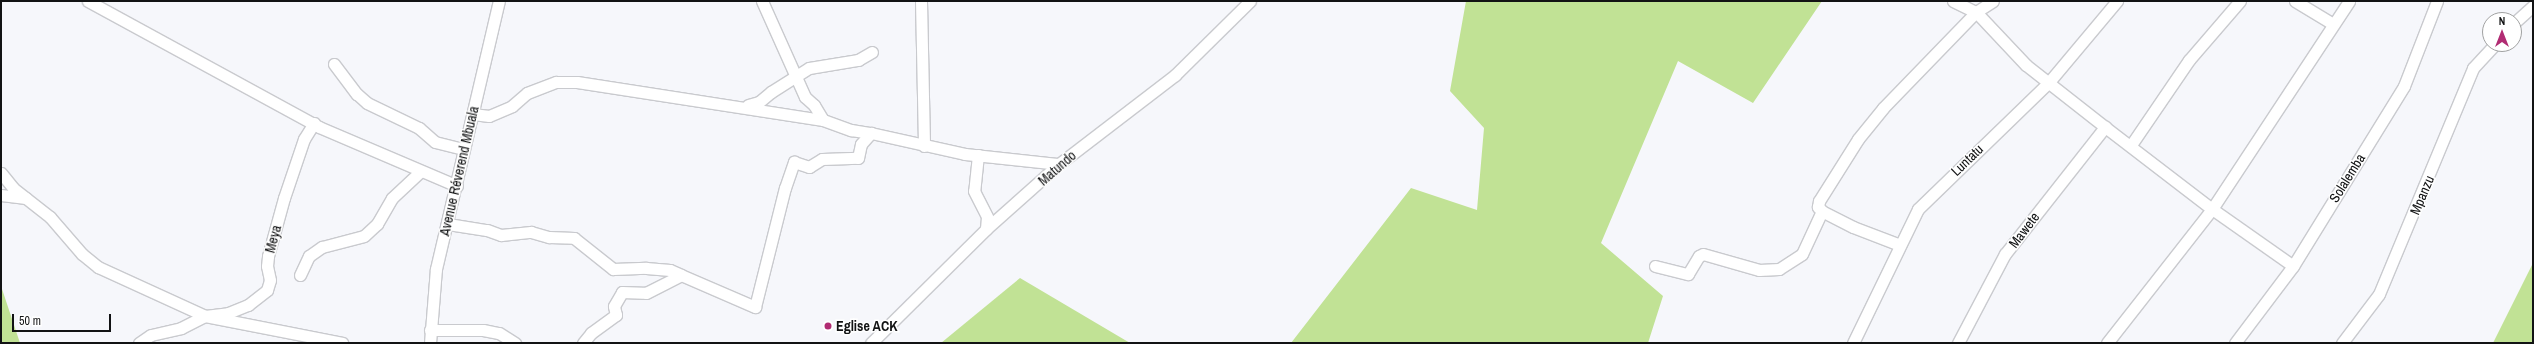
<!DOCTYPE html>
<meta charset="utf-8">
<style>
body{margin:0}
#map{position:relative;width:2534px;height:344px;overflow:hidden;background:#f6f7fb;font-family:"Archivo Narrow",sans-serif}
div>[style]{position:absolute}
.green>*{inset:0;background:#c1e295}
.roads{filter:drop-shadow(1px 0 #c9cace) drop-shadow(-1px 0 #c9cace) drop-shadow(0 1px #c9cace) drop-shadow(0 -1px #c9cace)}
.street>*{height:11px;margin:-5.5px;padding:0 5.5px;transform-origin:5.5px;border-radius:5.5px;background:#fff}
.dots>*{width:11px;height:11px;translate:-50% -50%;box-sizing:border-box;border:2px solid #fff;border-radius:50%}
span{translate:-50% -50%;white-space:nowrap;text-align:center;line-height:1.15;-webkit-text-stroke:3px #fff;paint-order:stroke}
.street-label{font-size:14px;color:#121314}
.poi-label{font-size:14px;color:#121314;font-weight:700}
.left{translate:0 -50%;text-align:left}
.frame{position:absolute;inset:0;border:2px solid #121314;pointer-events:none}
.north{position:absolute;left:2482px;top:12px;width:40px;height:40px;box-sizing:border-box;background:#fff;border:1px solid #a0a1a1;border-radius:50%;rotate:0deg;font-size:11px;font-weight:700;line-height:16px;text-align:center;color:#121314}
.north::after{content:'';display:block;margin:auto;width:14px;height:18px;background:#b12c73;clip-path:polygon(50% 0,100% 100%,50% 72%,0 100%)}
.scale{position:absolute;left:12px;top:314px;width:99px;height:18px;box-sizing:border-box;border:2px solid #121314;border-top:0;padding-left:5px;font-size:12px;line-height:14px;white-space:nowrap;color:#121314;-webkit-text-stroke:3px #fff;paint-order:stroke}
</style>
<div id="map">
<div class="green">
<div style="clip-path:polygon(1466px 1px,1822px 1px,1753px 103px,1678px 61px,1601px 243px,1663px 296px,1648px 343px,1291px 343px,1411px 188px,1477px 210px,1484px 128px,1450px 91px)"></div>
<div style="clip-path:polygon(2533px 263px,2533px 343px,2493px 343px)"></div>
<div style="clip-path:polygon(1020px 278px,1130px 343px,941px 343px)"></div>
<div style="clip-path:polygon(1px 286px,20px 343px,1px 343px)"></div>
</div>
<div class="roads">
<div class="street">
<div style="left:88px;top:1px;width:263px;rotate:28.6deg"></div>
<div style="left:319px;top:127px;width:150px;rotate:23.1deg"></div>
<div style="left:762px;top:1px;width:105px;rotate:65.9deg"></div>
<div style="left:805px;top:97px;width:12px;rotate:42deg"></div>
<div style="left:814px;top:105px;width:17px;rotate:59deg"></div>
<div style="left:921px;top:1px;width:145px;rotate:88.8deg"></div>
<div style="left:1953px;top:1px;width:25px;rotate:26deg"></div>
<div style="left:1976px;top:12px;width:73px;rotate:46.7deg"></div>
<div style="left:2026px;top:65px;width:100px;rotate:38.1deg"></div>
<div style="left:2105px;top:127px;width:135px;rotate:37.5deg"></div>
<div style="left:2212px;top:209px;width:99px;rotate:35.1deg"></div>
<div style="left:2295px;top:1px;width:44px;rotate:31.2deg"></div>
<div style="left:2514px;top:23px;width:25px;rotate:-42deg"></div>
<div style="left:334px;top:64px;width:38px;rotate:53deg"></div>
<div style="left:357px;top:94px;width:13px;rotate:42deg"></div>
<div style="left:367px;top:103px;width:58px;rotate:25.7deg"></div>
<div style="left:419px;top:128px;width:21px;rotate:41deg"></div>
<div style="left:435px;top:142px;width:30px;rotate:14deg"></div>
<div style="left:748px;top:105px;width:11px;rotate:-15deg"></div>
<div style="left:759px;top:102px;width:16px;rotate:-40deg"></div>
<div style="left:771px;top:92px;width:45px;rotate:-32.3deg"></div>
<div style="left:809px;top:68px;width:50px;rotate:-9.3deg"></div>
<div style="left:858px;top:60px;width:16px;rotate:-30deg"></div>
<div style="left:473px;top:114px;width:16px;rotate:7deg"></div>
<div style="left:489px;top:116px;width:25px;rotate:-23deg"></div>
<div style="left:512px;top:106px;width:20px;rotate:-41deg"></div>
<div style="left:527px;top:93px;width:31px;rotate:-21deg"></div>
<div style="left:556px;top:82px;width:21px"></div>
<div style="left:577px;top:82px;width:249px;rotate:8.8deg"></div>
<div style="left:823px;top:120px;width:30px;rotate:20deg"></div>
<div style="left:851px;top:130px;width:20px;rotate:9deg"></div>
<div style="left:2131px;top:145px;width:103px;rotate:-55.7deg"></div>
<div style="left:2189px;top:60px;width:78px;rotate:-49.2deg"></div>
<div style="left:978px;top:155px;width:36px;rotate:96deg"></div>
<div style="left:974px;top:191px;width:29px;rotate:63deg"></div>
<div style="left:987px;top:217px;width:12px;rotate:95deg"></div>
<div style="left:1px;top:173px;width:19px;rotate:51deg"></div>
<div style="left:13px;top:188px;width:47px;rotate:38.1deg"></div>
<div style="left:50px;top:217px;width:49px;rotate:49.1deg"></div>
<div style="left:82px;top:254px;width:21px;rotate:39deg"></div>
<div style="left:98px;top:267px;width:118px;rotate:24.6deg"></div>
<div style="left:205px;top:316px;width:140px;rotate:11.1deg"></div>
<div style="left:1px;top:195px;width:25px;rotate:7deg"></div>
<div style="left:448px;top:224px;width:39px;rotate:9deg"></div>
<div style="left:487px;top:230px;width:15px;rotate:20deg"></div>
<div style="left:501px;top:235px;width:30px;rotate:-6deg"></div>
<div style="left:531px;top:232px;width:19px;rotate:16deg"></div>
<div style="left:549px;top:237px;width:25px;rotate:2deg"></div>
<div style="left:574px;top:238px;width:50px;rotate:38.5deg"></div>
<div style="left:613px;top:269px;width:33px;rotate:-2deg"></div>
<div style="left:646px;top:268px;width:24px;rotate:5deg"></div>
<div style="left:670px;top:270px;width:12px;rotate:24deg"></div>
<div style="left:1900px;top:245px;width:50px;rotate:-159deg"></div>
<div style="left:1853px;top:227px;width:35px;rotate:-153deg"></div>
<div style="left:1822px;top:211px;width:6px;rotate:-135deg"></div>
<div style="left:1818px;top:207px;width:6px;rotate:-81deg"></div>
<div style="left:1819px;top:201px;width:73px;rotate:-57.8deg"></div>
<div style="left:1858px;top:139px;width:40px;rotate:-51deg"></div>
<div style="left:1883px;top:108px;width:134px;rotate:-45.9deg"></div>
<div style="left:1976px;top:12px;width:20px;rotate:-33deg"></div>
<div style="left:1655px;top:266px;width:34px;rotate:14deg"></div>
<div style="left:1688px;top:274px;width:21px;rotate:-59deg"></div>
<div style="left:1699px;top:256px;width:4px;rotate:-27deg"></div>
<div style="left:1703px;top:254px;width:58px;rotate:15.9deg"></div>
<div style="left:1759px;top:270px;width:20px;rotate:-3deg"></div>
<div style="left:1779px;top:269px;width:27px;rotate:-33deg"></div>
<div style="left:1802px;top:254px;width:47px;rotate:-65.1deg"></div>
<div style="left:300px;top:275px;width:21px;rotate:-65deg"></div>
<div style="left:309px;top:256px;width:16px;rotate:-35deg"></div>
<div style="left:322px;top:247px;width:43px;rotate:-14.7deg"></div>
<div style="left:364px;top:236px;width:18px;rotate:-43deg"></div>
<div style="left:377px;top:224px;width:30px;rotate:-60deg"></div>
<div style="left:392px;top:198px;width:38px;rotate:-43deg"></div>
<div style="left:430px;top:330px;width:53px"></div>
<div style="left:483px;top:330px;width:16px;rotate:11deg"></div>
<div style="left:499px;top:333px;width:19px;rotate:32deg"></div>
<div style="left:139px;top:343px;width:14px;rotate:-34deg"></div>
<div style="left:151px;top:335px;width:31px;rotate:-13deg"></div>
<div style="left:181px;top:328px;width:27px;rotate:-27deg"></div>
<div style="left:205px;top:316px;width:23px;rotate:-7deg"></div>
<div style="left:228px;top:313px;width:22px;rotate:-22deg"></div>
<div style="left:248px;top:305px;width:24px;rotate:-38deg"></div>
<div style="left:267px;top:290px;width:10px;rotate:-73deg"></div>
<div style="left:270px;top:280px;width:14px;rotate:-102deg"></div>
<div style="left:267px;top:266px;width:10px;rotate:-84deg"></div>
<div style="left:268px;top:256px;width:60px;rotate:-74.6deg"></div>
<div style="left:284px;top:198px;width:62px;rotate:-71.3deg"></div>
<div style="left:304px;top:139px;width:19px;rotate:-58deg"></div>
<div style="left:430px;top:343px;width:74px;rotate:-85.4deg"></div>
<div style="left:436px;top:269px;width:275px;rotate:-76.8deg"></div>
<div style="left:583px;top:343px;width:13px;rotate:-51deg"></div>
<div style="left:591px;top:333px;width:31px;rotate:-36deg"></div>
<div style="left:616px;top:315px;width:9px;rotate:-103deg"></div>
<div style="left:614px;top:306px;width:16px;rotate:-60deg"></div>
<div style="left:622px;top:292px;width:24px;rotate:2deg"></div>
<div style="left:646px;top:293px;width:39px;rotate:-27deg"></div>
<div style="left:681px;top:275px;width:81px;rotate:23.4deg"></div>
<div style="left:755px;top:307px;width:123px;rotate:-75.9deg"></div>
<div style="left:785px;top:188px;width:28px;rotate:-71deg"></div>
<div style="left:794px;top:162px;width:16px;rotate:18deg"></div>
<div style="left:809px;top:167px;width:15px;rotate:-32deg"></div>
<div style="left:822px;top:159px;width:36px;rotate:-2deg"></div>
<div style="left:858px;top:158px;width:14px;rotate:-78deg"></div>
<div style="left:861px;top:144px;width:15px;rotate:-48deg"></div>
<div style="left:871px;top:133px;width:96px;rotate:12.6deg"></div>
<div style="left:965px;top:154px;width:95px;rotate:6.1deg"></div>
<div style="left:871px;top:343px;width:162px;rotate:-44.7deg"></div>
<div style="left:986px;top:229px;width:98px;rotate:-41.7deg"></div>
<div style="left:1059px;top:164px;width:146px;rotate:-37.5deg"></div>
<div style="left:1175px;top:75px;width:105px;rotate:-44.6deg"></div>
<div style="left:1853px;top:343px;width:149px;rotate:-64.1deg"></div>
<div style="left:1918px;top:209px;width:182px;rotate:-44.1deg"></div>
<div style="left:2049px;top:82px;width:106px;rotate:-50deg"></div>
<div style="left:1958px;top:343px;width:101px;rotate:-62.2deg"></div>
<div style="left:2005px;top:254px;width:162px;rotate:-51.8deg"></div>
<div style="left:2107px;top:343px;width:170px;rotate:-51.9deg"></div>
<div style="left:2212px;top:209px;width:249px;rotate:-56.6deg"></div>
<div style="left:2235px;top:343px;width:96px;rotate:-53deg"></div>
<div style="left:2293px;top:266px;width:211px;rotate:-58.3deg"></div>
<div style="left:2404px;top:86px;width:91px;rotate:-68.8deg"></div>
<div style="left:2342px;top:343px;width:61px;rotate:-52.9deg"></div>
<div style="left:2379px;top:294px;width:245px;rotate:-67.4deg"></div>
<div style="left:2473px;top:68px;width:33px;rotate:-47deg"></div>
</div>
</div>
<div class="dots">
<div style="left:828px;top:326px;background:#b12c73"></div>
</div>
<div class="street-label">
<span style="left:1967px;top:160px;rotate:-44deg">Luntatu</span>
<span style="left:1057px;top:168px;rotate:-41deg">Matundo</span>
<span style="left:459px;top:171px;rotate:-77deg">Avenue Réverend Mbuala</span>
<span style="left:2347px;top:178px;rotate:-58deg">Solalemba</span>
<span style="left:2422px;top:195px;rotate:-67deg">Mpanzu</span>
<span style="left:2024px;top:230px;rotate:-53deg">Mawete</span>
<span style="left:273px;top:239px;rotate:-75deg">Meya</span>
</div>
<div class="poi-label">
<span class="left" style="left:836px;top:326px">Eglise ACK</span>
</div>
<div class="frame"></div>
<div class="north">N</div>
<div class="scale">50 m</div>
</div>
